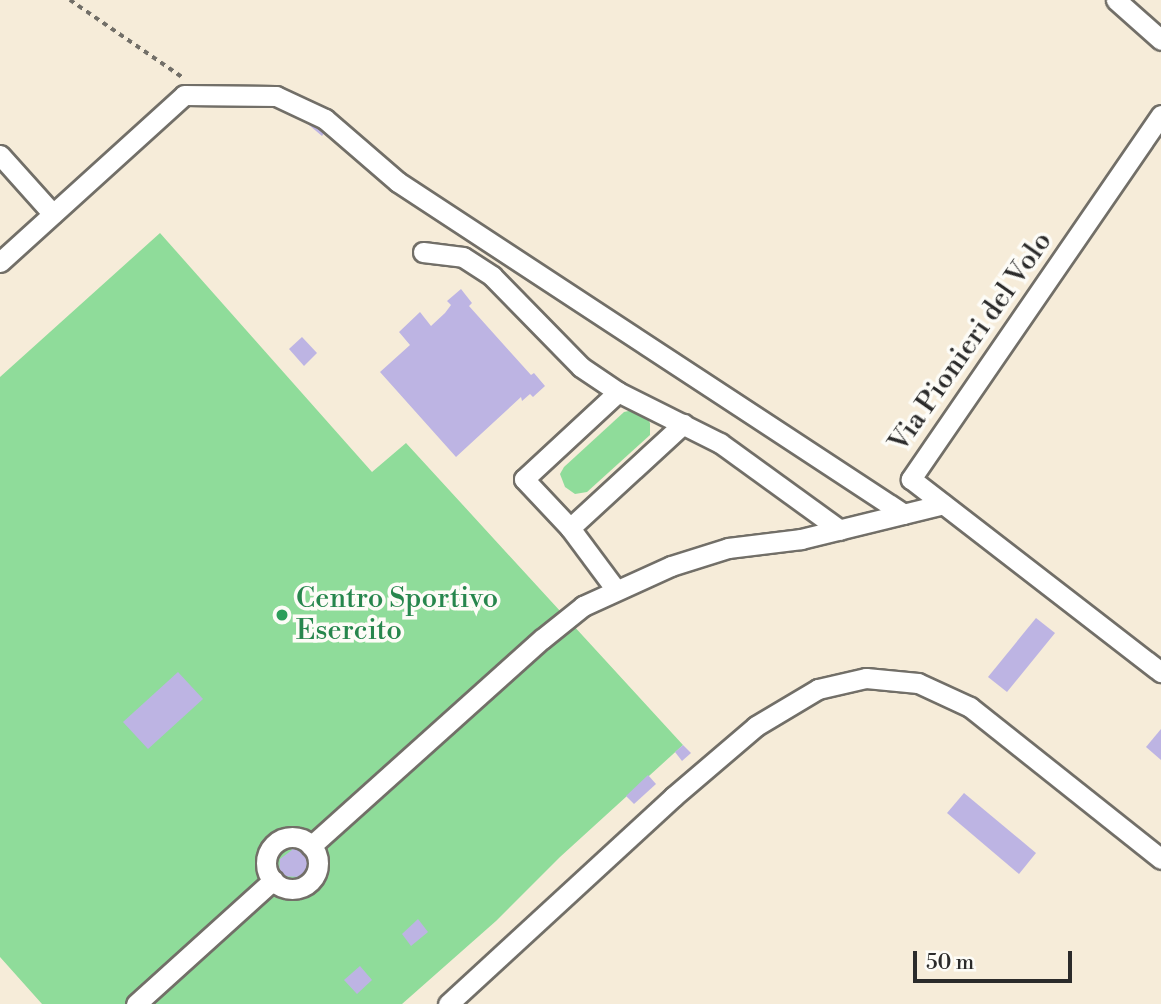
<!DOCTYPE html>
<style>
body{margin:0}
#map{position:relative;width:1161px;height:1004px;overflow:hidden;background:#f6ecd9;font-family:"Libre Bodoni",serif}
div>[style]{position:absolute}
.green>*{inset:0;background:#8fdc9a}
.building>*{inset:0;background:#bdb4e3}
.path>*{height:3.5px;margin-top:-1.75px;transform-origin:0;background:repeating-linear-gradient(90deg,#726f68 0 5px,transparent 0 10px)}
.roads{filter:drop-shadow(2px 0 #726f68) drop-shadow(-2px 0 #726f68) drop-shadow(0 2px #726f68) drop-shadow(0 -2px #726f68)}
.minor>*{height:19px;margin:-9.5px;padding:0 9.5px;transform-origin:9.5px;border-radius:9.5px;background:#fff}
.minor>.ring{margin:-9.5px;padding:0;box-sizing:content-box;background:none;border:19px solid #fff;border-radius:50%}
.dots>*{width:19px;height:19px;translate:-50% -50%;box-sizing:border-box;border:4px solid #fdfcf7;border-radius:50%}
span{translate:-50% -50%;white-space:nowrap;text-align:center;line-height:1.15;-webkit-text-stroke:7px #fdfcf7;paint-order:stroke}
.street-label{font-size:28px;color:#2b2b2b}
.leisure-label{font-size:28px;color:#27864d}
.left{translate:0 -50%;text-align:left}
.scale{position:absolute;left:913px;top:951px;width:159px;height:32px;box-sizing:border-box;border:4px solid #2b2b2b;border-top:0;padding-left:9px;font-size:21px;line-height:24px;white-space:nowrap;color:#2b2b2b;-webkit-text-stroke:5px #fdfcf7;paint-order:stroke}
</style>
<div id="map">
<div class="green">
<div style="clip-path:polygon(160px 233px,372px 472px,406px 443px,683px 745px,560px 857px,496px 921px,402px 1004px,42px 1004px,0 957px,0 377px)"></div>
<div style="clip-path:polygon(633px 410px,645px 415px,650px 423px,650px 435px,587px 492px,575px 494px,565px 487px,560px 474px,564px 467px,624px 412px)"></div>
</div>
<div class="building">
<div style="clip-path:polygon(307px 115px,327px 129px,322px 136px,303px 120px)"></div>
<div style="clip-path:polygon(461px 289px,472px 303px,469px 306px,531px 375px,534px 373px,545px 386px,533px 397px,530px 394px,522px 401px,521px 397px,456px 457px,380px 372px,410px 345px,399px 332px,420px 312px,431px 326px,445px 313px,451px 305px,447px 301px)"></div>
<div style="clip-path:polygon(302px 337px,317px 353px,304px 366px,289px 349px)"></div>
<div style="clip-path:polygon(1036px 618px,1055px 633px,1007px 692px,988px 677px)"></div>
<div style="clip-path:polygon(178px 672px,203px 699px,148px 749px,123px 722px)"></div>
<div style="clip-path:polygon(1161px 729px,1161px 760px,1146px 747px)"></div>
<div style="clip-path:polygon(683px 745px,691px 753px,682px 761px,675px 752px)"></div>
<div style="clip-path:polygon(648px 775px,656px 784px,634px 804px,626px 796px)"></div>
<div style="clip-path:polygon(964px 793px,1036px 853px,1019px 874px,947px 813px)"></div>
<div style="clip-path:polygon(294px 844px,294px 849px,309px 850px,308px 865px,313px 866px,300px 877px,279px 876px,280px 859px,292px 850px,290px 848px)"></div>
<div style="clip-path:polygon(418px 919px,428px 932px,411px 946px,402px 934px)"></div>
<div style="clip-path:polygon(360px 966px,372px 980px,357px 994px,344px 980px)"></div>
</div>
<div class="path">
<div style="left:70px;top:0;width:136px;rotate:34.5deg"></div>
</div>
<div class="roads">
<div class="minor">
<div style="left:1116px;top:0;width:60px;rotate:41.6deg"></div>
<div style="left:1161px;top:115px;width:442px;rotate:124.5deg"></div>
<div style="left:911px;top:479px;width:316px;rotate:37.7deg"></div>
<div style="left:0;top:155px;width:79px;rotate:48.1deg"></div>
<div style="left:423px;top:252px;width:40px;rotate:7.1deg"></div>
<div style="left:463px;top:257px;width:35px;rotate:33deg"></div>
<div style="left:492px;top:276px;width:127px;rotate:45.6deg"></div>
<div style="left:581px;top:367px;width:45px;rotate:34deg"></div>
<div style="left:618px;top:392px;width:114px;rotate:26.6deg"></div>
<div style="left:720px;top:443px;width:148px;rotate:35.9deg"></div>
<div style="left:0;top:262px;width:248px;rotate:-42.2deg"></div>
<div style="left:184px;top:95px;width:92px;rotate:0.6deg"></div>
<div style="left:276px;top:96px;width:54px;rotate:25.1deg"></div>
<div style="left:325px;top:119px;width:96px;rotate:40.8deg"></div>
<div style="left:398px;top:182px;width:605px;rotate:33.27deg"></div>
<div style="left:618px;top:392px;width:128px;rotate:137.2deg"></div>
<div style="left:524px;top:479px;width:67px;rotate:46.8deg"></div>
<div style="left:570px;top:528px;width:154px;rotate:-42.6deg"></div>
<div style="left:570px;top:528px;width:77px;rotate:53.4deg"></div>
<div class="ring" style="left:266px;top:837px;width:33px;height:33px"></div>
<div style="left:311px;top:846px;width:310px;rotate:-41.9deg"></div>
<div style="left:542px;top:639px;width:53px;rotate:-38.8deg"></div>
<div style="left:583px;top:606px;width:97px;rotate:-24.4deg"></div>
<div style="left:671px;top:566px;width:60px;rotate:-17.5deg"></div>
<div style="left:728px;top:548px;width:74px;rotate:-7deg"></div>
<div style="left:801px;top:539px;width:146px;rotate:-13.8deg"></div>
<div style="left:136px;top:1004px;width:185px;rotate:-42.1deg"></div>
<div style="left:448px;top:1004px;width:306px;rotate:-42.6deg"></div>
<div style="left:673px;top:797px;width:109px;rotate:-40.5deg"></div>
<div style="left:756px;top:726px;width:72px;rotate:-30.8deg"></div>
<div style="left:818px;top:689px;width:49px;rotate:-12.9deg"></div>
<div style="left:866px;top:678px;width:52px;rotate:5.5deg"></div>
<div style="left:918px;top:683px;width:57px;rotate:24.8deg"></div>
<div style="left:970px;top:707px;width:244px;rotate:38.5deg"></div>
</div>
</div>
<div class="dots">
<div style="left:282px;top:615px;background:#2e9e5b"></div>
</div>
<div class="street-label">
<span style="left:971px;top:342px;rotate:-55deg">Via Pionieri del Volo</span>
</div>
<div class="leisure-label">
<span class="left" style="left:296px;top:615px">Centro Sportivo<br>Esercito</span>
</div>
<div class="scale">50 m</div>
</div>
